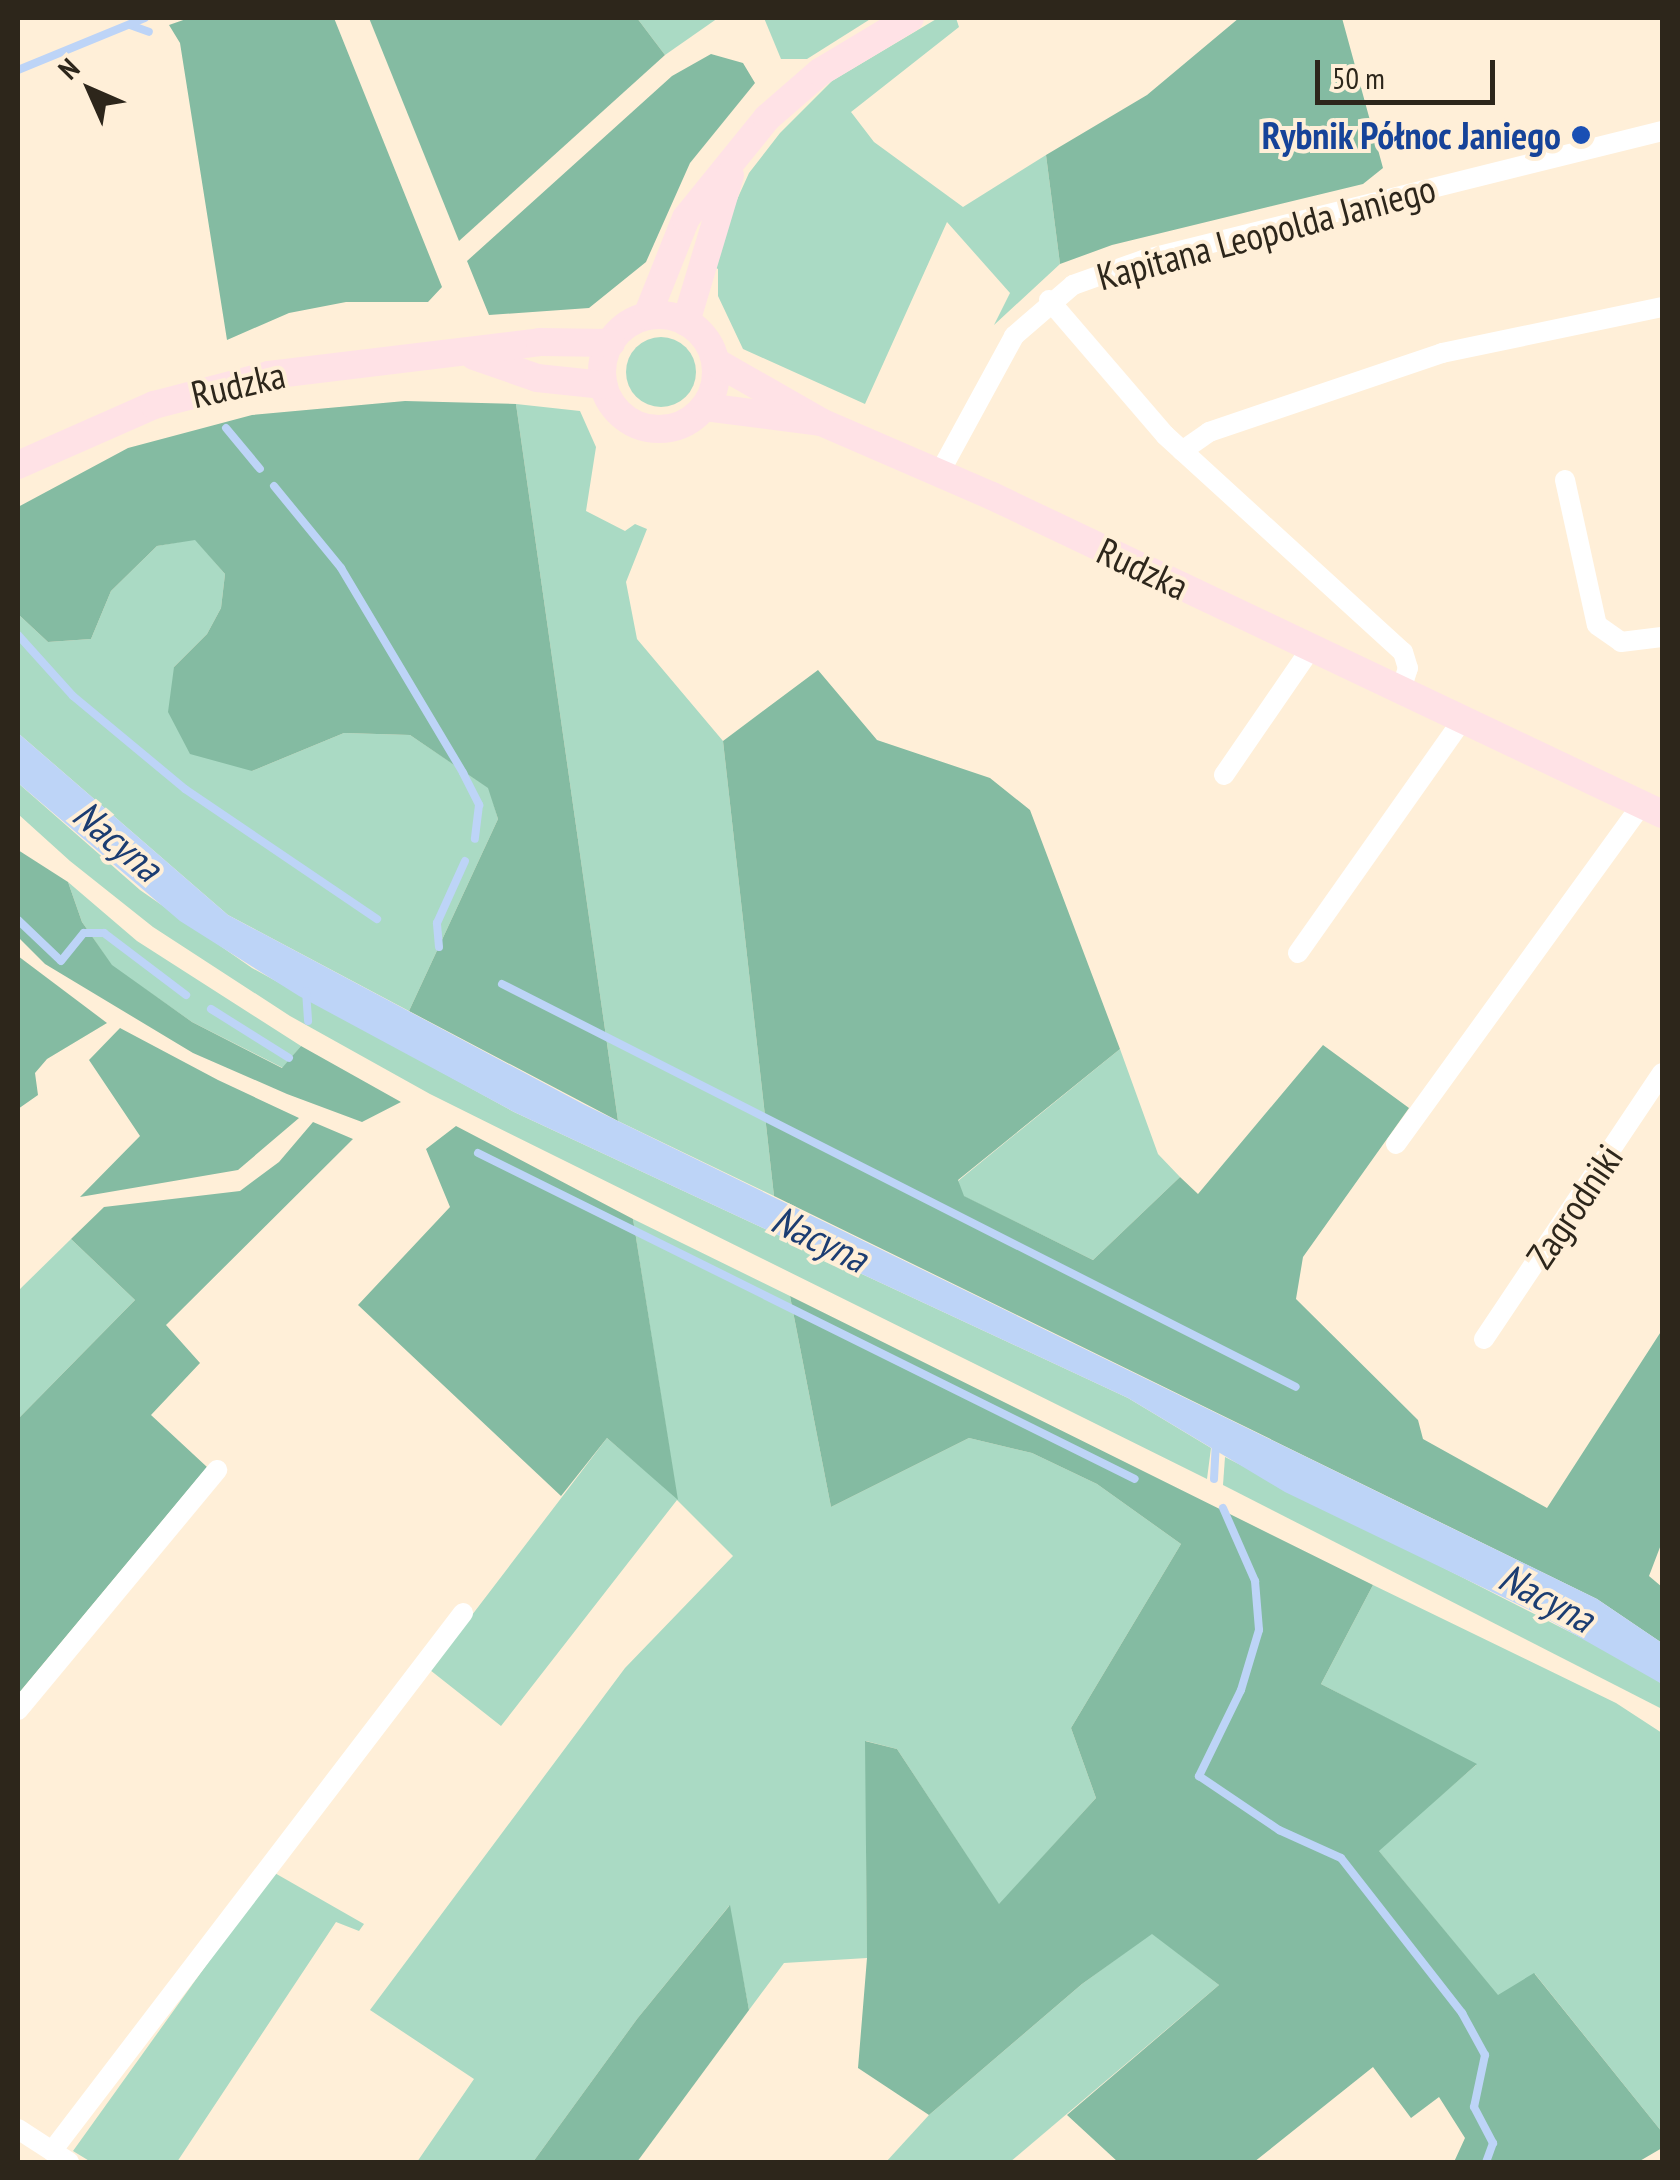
<!DOCTYPE html>
<meta charset="utf-8">
<style>
body{margin:0}
#map{position:relative;width:1680px;height:2180px;overflow:hidden;background:#ffefd8;font-family:"PT Sans Narrow",sans-serif}
div>[style]{position:absolute}
.green>*{inset:0;background:#aadac4}
.round{border-radius:50%}
.forest>*{inset:0;background:#84bba2}
.water>*{inset:0;background:#bdd4f7}
.stream>*{height:8px;margin:-4px;padding:0 4px;transform-origin:4px;border-radius:4px;background:#bdd4f7}
.minor>*{height:20px;margin:-10px;padding:0 10px;transform-origin:10px;border-radius:10px;background:#fff}
.secondary>*{height:28px;margin:-14px;padding:0 14px;transform-origin:14px;border-radius:14px;background:#ffe2e6}
.secondary>.ring{margin:-14px;padding:0;box-sizing:content-box;background:none;border:28px solid #ffe2e6;border-radius:50%}
.dots>*{width:28px;height:28px;translate:-50% -50%;box-sizing:border-box;border:5px solid #ffefd8;border-radius:50%}
span{translate:-50% -50%;white-space:nowrap;text-align:center;line-height:1.15;-webkit-text-stroke:8px #ffefd8;paint-order:stroke}
.transit-label{font-size:38px;color:#164399;font-weight:700}
.right{translate:-100% -50%;text-align:right}
.street-label{font-size:38px;color:#2d261b}
.water-label{font-size:40px;color:#1c3d72;font-style:italic}
.frame{position:absolute;inset:0;border:20px solid #2d261b;pointer-events:none}
.north{position:absolute;left:40px;top:40px;width:100px;height:100px;-webkit-text-stroke:8px #ffefd8;paint-order:stroke;rotate:315deg;font-size:28px;font-weight:700;line-height:40px;text-align:center;color:#2d261b}
.north::after{content:'';display:block;margin:auto;width:35px;height:45px;background:#2d261b;clip-path:polygon(50% 0,100% 100%,50% 72%,0 100%)}
.scale{position:absolute;left:1315px;top:60px;width:180px;height:45px;box-sizing:border-box;border:5px solid #2d261b;border-top:0;padding-left:12px;font-size:30px;line-height:35px;white-space:nowrap;color:#2d261b;-webkit-text-stroke:8px #ffefd8;paint-order:stroke}
</style>
<div id="map">
<div class="green">
<div style="clip-path:polygon(637px 18px,718px 18px,665px 55px)"></div>
<div style="clip-path:polygon(764px 18px,872px 18px,807px 59px,781px 59px)"></div>
<div style="clip-path:polygon(938px 18px,956px 18px,959px 27px,851px 112px,874px 142px,963px 207px,1046px 155px,1060px 264px,994px 325px,1010px 293px,947px 222px,865px 404px,743px 349px,718px 296px,718px 269px,708px 264px,749px 173px,780px 133px,832px 81px)"></div>
<div class="round" style="left:626px;top:337px;width:70px;height:70px"></div>
<div style="clip-path:polygon(516px 404px,580px 411px,596px 447px,586px 511px,625px 531px,635px 524px,647px 529px,626px 582px,637px 639px,723px 741px,774px 1196px,618px 1121px)"></div>
<div style="clip-path:polygon(195px 539px,225px 574px,221px 608px,207px 634px,174px 667px,252px 771px,344px 733px,410px 735px,489px 788px,498px 819px,409px 1011px,228px 915px,18px 733px,18px 614px,48px 642px,91px 639px,111px 591px,157px 546px)"></div>
<div style="clip-path:polygon(18px 783px,140px 890px,252px 968px,514px 1112px,1128px 1398px,1211px 1448px,1207px 1479px,430px 1094px,290px 1016px,153px 927px,70px 861px,18px 814px)"></div>
<div style="clip-path:polygon(68px 882px,137px 941px,301px 1046px,283px 1068px,192px 1022px,112px 966px,82px 922px)"></div>
<div style="clip-path:polygon(1120px 1049px,1158px 1154px,1180px 1177px,1093px 1260px,963px 1196px,958px 1181px)"></div>
<div style="clip-path:polygon(633px 1219px,790px 1296px,831px 1507px,969px 1438px,1032px 1453px,1097px 1484px,1181px 1544px,1071px 1728px,1096px 1798px,999px 1905px,897px 1749px,866px 1741px,867px 1958px,784px 1963px,749px 2010px,729px 1906px,637px 2019px,533px 2162px,417px 2162px,474px 2079px,370px 2010px,625px 1668px,733px 1556px,677px 1500px,501px 1726px,430px 1670px,607px 1438px,677px 1498px)"></div>
<div style="clip-path:polygon(71px 1239px,135px 1300px,18px 1419px,18px 1291px)"></div>
<div style="clip-path:polygon(1225px 1457px,1635px 1665px,1662px 1684px,1662px 1709px,1223px 1485px)"></div>
<div style="clip-path:polygon(1373px 1585px,1616px 1703px,1662px 1733px,1662px 2132px,1535px 1974px,1498px 1996px,1378px 1850px,1476px 1765px,1321px 1684px)"></div>
<div style="clip-path:polygon(273px 1872px,364px 1924px,359px 1931px,336px 1922px,177px 2162px,91px 2162px,73px 2151px)"></div>
<div style="clip-path:polygon(1152px 1933px,1219px 1985px,1010px 2162px,886px 2162px,929px 2115px,1082px 1984px)"></div>
</div>
<div class="forest">
<div style="clip-path:polygon(189px 18px,334px 18px,442px 287px,428px 302px,346px 302px,289px 313px,227px 340px,180px 43px,169px 25px)"></div>
<div style="clip-path:polygon(369px 18px,637px 18px,665px 55px,459px 241px)"></div>
<div style="clip-path:polygon(1239px 18px,1342px 18px,1383px 168px,1363px 184px,1112px 245px,1060px 264px,1046px 155px,1147px 95px)"></div>
<div style="clip-path:polygon(711px 54px,743px 63px,755px 83px,690px 163px,646px 262px,589px 308px,489px 315px,467px 261px,672px 76px)"></div>
<div style="clip-path:polygon(405px 401px,516px 404px,618px 1121px,409px 1011px,498px 819px,488px 788px,410px 735px,344px 733px,252px 771px,190px 754px,168px 712px,174px 667px,207px 634px,221px 608px,225px 574px,195px 540px,157px 546px,111px 591px,91px 639px,48px 642px,18px 614px,18px 507px,128px 448px,252px 415px)"></div>
<div style="clip-path:polygon(818px 670px,877px 740px,990px 778px,1030px 810px,1120px 1049px,958px 1180px,964px 1196px,1093px 1260px,1180px 1177px,1198px 1194px,1323px 1045px,1409px 1108px,1303px 1257px,1296px 1299px,1418px 1420px,1423px 1439px,1547px 1508px,1662px 1330px,1662px 1542px,1649px 1576px,1662px 1587px,1662px 1643px,1597px 1599px,774px 1196px,723px 741px)"></div>
<div style="clip-path:polygon(18px 850px,68px 882px,82px 922px,112px 965px,192px 1022px,282px 1068px,301px 1046px,401px 1102px,362px 1122px,287px 1094px,193px 1053px,45px 964px,18px 937px)"></div>
<div style="clip-path:polygon(18px 956px,107px 1023px,47px 1059px,35px 1073px,38px 1095px,18px 1109px)"></div>
<div style="clip-path:polygon(120px 1028px,218px 1080px,299px 1118px,238px 1170px,80px 1197px,140px 1136px,89px 1060px)"></div>
<div style="clip-path:polygon(313px 1122px,353px 1139px,166px 1325px,200px 1363px,151px 1415px,207px 1467px,18px 1694px,18px 1419px,135px 1300px,71px 1239px,104px 1207px,240px 1191px,279px 1162px)"></div>
<div style="clip-path:polygon(456px 1126px,633px 1219px,678px 1500px,607px 1438px,561px 1496px,358px 1305px,450px 1207px,426px 1149px)"></div>
<div style="clip-path:polygon(790px 1296px,1373px 1585px,1321px 1684px,1477px 1764px,1379px 1851px,1498px 1995px,1534px 1973px,1662px 2132px,1662px 2148px,1638px 2162px,1454px 2162px,1465px 2138px,1439px 2097px,1411px 2118px,1373px 2067px,1254px 2162px,1118px 2162px,1067px 2115px,1219px 1985px,1152px 1934px,1082px 1984px,929px 2115px,858px 2068px,867px 1958px,865px 1741px,897px 1749px,999px 1904px,1096px 1798px,1071px 1728px,1181px 1544px,1097px 1484px,1032px 1453px,969px 1438px,831px 1507px)"></div>
<div style="clip-path:polygon(730px 1905px,749px 2010px,637px 2162px,533px 2162px,637px 2019px)"></div>
</div>
<div class="water">
<div style="clip-path:polygon(18px 733px,228px 915px,583px 1104px,1597px 1599px,1662px 1643px,1662px 1684px,1542px 1616px,1285px 1492px,1128px 1398px,514px 1112px,299px 996px,180px 921px,18px 783px)"></div>
</div>
<div class="stream">
<div style="left:130px;top:25px;width:20px;rotate:20deg"></div>
<div style="left:18px;top:70px;width:137px;rotate:-22.3deg"></div>
<div style="left:226px;top:428px;width:53px;rotate:50.3deg"></div>
<div style="left:274px;top:486px;width:106px;rotate:50.7deg"></div>
<div style="left:341px;top:568px;width:239px;rotate:59.2deg"></div>
<div style="left:463px;top:773px;width:36px;rotate:63deg"></div>
<div style="left:479px;top:805px;width:34px;rotate:97deg"></div>
<div style="left:18px;top:635px;width:82px;rotate:48deg"></div>
<div style="left:73px;top:696px;width:146px;rotate:39.7deg"></div>
<div style="left:185px;top:789px;width:232px;rotate:34.1deg"></div>
<div style="left:18px;top:920px;width:59px;rotate:43.6deg"></div>
<div style="left:61px;top:961px;width:36px;rotate:-51deg"></div>
<div style="left:84px;top:933px;width:20px"></div>
<div style="left:104px;top:933px;width:103px;rotate:37.1deg"></div>
<div style="left:439px;top:947px;width:24px;rotate:-95deg"></div>
<div style="left:437px;top:923px;width:68px;rotate:-65.7deg"></div>
<div style="left:502px;top:984px;width:890px;rotate:26.91deg"></div>
<div style="left:306px;top:991px;width:30px;rotate:86deg"></div>
<div style="left:211px;top:1009px;width:92px;rotate:32.1deg"></div>
<div style="left:478px;top:1153px;width:733px;rotate:26.39deg"></div>
<div style="left:1214px;top:1479px;width:34px;rotate:-87deg"></div>
<div style="left:1223px;top:1508px;width:80px;rotate:66.3deg"></div>
<div style="left:1255px;top:1581px;width:49px;rotate:85.3deg"></div>
<div style="left:1259px;top:1630px;width:63px;rotate:106.7deg"></div>
<div style="left:1241px;top:1690px;width:96px;rotate:116deg"></div>
<div style="left:1199px;top:1776px;width:97px;rotate:34deg"></div>
<div style="left:1279px;top:1830px;width:68px;rotate:24.3deg"></div>
<div style="left:1341px;top:1858px;width:197px;rotate:52deg"></div>
<div style="left:1462px;top:2013px;width:48px;rotate:61.3deg"></div>
<div style="left:1485px;top:2055px;width:53px;rotate:101.9deg"></div>
<div style="left:1474px;top:2107px;width:41px;rotate:62.2deg"></div>
<div style="left:1493px;top:2143px;width:20px;rotate:110deg"></div>
</div>
<div class="minor">
<div style="left:1049px;top:300px;width:178px;rotate:49.3deg"></div>
<div style="left:1165px;top:435px;width:322px;rotate:42.4deg"></div>
<div style="left:1403px;top:652px;width:17px;rotate:73deg"></div>
<div style="left:1408px;top:668px;width:23px;rotate:108deg"></div>
<div style="left:1182px;top:451px;width:33px;rotate:-35deg"></div>
<div style="left:1209px;top:432px;width:246px;rotate:-18.7deg"></div>
<div style="left:1442px;top:353px;width:225px;rotate:-11.8deg"></div>
<div style="left:940px;top:472px;width:155px;rotate:-61.4deg"></div>
<div style="left:1014px;top:336px;width:78px;rotate:-40.8deg"></div>
<div style="left:1073px;top:285px;width:74px;rotate:-19.7deg"></div>
<div style="left:1143px;top:260px;width:535px;rotate:-13.96deg"></div>
<div style="left:1565px;top:480px;width:148px;rotate:77.6deg"></div>
<div style="left:1597px;top:625px;width:29px;rotate:35deg"></div>
<div style="left:1621px;top:642px;width:41px;rotate:-7deg"></div>
<div style="left:1224px;top:775px;width:155px;rotate:-55.5deg"></div>
<div style="left:1298px;top:953px;width:286px;rotate:-54.8deg"></div>
<div style="left:1396px;top:1144px;width:420px;rotate:-54.1deg"></div>
<div style="left:1484px;top:1339px;width:320px;rotate:-56.2deg"></div>
<div style="left:18px;top:1710px;width:312px;rotate:-50.3deg"></div>
<div style="left:18px;top:2129px;width:61px;rotate:32.9deg"></div>
<div style="left:52px;top:2151px;width:677px;rotate:-52.62deg"></div>
</div>
<div class="secondary">
<div class="ring" style="left:602px;top:315px;width:86px;height:86px"></div>
<div style="left:647px;top:316px;width:105px;rotate:-68.3deg"></div>
<div style="left:686px;top:218px;width:129px;rotate:-51deg"></div>
<div style="left:767px;top:118px;width:70px;rotate:-41deg"></div>
<div style="left:820px;top:72px;width:105px;rotate:-31deg"></div>
<div style="left:686px;top:322px;width:153px;rotate:-73.3deg"></div>
<div style="left:474px;top:356px;width:67px;rotate:19.2deg"></div>
<div style="left:537px;top:378px;width:67px;rotate:6deg"></div>
<div style="left:716px;top:362px;width:121px;rotate:29.7deg"></div>
<div style="left:821px;top:422px;width:186px;rotate:23.4deg"></div>
<div style="left:992px;top:496px;width:742px;rotate:25.39deg"></div>
<div style="left:705px;top:407px;width:116px;rotate:7.4deg"></div>
<div style="left:18px;top:465px;width:149px;rotate:-23.8deg"></div>
<div style="left:154px;top:405px;width:119px;rotate:-14.6deg"></div>
<div style="left:269px;top:375px;width:273px;rotate:-6.9deg"></div>
<div style="left:540px;top:342px;width:71px;rotate:0.8deg"></div>
</div>
<div class="dots">
<div style="left:1581px;top:135px;background:#1a4fb4"></div>
</div>
<div class="transit-label">
<span class="right" style="left:1561px;top:135px">Rybnik Północ Janiego</span>
</div>
<div class="street-label">
<span style="left:1266px;top:232px;rotate:-15deg">Kapitana Leopolda Janiego</span>
<span style="left:238px;top:384px;rotate:-13deg">Rudzka</span>
<span style="left:1143px;top:568px;rotate:25deg">Rudzka</span>
<span style="left:1574px;top:1206px;rotate:-56deg">Zagrodniki</span>
</div>
<div class="water-label">
<span style="left:118px;top:840px;rotate:40deg">Nacyna</span>
<span style="left:820px;top:1238px;rotate:26deg">Nacyna</span>
<span style="left:1547px;top:1597px;rotate:28deg">Nacyna</span>
</div>
<div class="frame"></div>
<div class="north">N</div>
<div class="scale">50 m</div>
</div>
